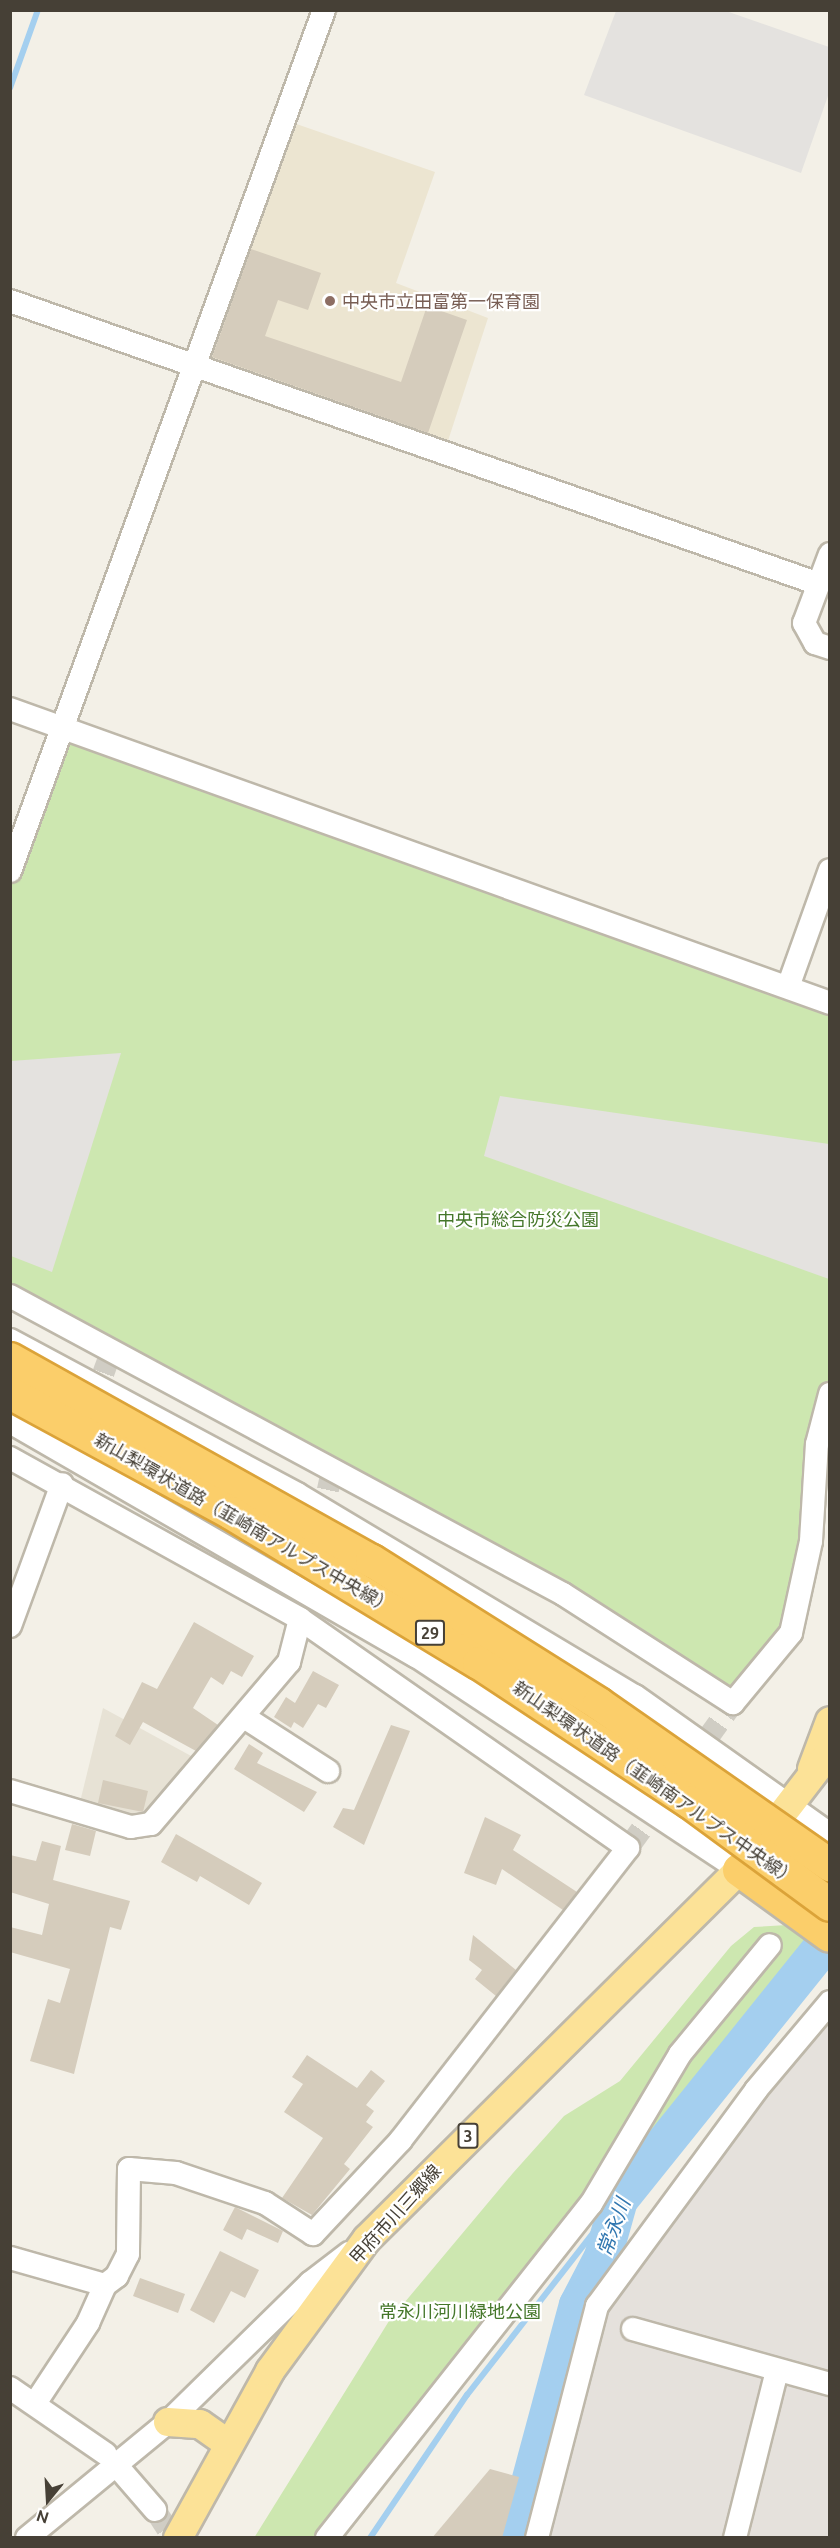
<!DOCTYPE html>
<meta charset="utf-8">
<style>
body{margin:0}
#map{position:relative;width:840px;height:2548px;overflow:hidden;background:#f3f0e7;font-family:Ubuntu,"Noto Sans JP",sans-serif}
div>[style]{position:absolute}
.residential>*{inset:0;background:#e7e2d5}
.industrial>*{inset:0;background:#e5e1dc}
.education>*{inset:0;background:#ece5d1}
.green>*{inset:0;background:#cde7b0}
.parking>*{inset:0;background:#e4e2df}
.stream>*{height:6px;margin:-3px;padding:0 3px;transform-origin:3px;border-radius:3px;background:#a4cfef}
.river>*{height:38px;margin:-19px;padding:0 19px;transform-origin:19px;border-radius:19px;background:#a4cfef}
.building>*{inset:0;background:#d5ccbc}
.minor-tunnel>*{height:22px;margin-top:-11px;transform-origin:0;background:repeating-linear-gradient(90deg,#d0cdc4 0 22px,transparent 0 33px)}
.roads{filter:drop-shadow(2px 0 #beb8aa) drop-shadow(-2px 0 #beb8aa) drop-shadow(0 2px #beb8aa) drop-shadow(0 -2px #beb8aa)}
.minor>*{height:22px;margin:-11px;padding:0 11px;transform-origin:11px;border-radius:11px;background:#fff}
.major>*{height:28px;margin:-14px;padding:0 14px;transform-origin:14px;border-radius:14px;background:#fce297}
.highway>*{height:32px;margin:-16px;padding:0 16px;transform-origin:16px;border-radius:16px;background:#fbce6a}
.bridges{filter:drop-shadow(2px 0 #dba339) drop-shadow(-2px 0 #dba339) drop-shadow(0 2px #dba339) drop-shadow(0 -2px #dba339)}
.highway-bridge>*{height:32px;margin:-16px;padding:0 16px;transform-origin:16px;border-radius:16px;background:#fbce6a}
.dots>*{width:16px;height:16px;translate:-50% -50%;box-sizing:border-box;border:3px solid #fff;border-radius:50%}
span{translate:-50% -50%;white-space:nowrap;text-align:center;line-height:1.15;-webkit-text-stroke:4.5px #fff;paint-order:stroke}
.shield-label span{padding:2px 4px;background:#fff;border:2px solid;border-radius:4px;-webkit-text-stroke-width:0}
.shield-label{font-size:16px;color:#464036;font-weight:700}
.education-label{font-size:18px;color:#785e54}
.left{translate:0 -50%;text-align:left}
.park-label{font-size:18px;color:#45772a}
.street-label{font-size:18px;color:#464036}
.water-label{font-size:20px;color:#3177b0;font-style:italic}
.frame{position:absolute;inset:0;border:12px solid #464036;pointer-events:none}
.north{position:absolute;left:18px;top:2470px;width:60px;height:60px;-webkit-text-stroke:4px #fff;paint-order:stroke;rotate:198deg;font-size:16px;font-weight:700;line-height:24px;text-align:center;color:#464036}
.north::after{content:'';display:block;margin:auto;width:21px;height:27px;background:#464036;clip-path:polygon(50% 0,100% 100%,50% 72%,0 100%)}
</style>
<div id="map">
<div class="residential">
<div style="clip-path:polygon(103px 1708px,193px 1757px,152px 1812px,140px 1818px,80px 1802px)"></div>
</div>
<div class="industrial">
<div style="clip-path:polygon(829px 1997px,829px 2537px,543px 2538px,603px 2313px)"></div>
</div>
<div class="education">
<div style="clip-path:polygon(282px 119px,435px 172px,396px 283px,488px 318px,445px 450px,196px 363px)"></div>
</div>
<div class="green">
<div style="clip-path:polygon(62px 726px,829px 1003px,830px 1394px,791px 1633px,733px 1703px,563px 1594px,11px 1296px,11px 871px)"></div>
<div style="clip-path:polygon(787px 1925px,811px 1943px,345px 2537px,254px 2538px,389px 2321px,513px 2173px,564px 2116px,620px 2081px,731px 1946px,754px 1927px)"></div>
</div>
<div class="parking">
<div style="clip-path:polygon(616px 11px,726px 11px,829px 47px,829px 93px,801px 173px,584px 95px)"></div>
<div style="clip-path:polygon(121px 1053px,52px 1272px,11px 1256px,11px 1061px)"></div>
<div style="clip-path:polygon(500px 1096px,829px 1144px,829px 1279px,484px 1156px)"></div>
</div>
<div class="stream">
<div style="left:10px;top:88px;width:83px;rotate:-70.3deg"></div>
<div style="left:370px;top:2538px;width:173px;rotate:-55.9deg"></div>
<div style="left:467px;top:2395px;width:247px;rotate:-52.1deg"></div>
</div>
<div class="river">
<div style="left:515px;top:2538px;width:241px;rotate:-74.9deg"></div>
<div style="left:578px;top:2305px;width:54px;rotate:-62.5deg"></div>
<div style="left:603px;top:2257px;width:59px;rotate:-74.3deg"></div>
<div style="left:619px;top:2200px;width:336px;rotate:-51.2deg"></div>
</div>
<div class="building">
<div style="clip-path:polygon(251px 249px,321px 273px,308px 310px,278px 300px,265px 336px,401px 382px,427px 306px,467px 320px,428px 433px,212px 357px)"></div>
<div style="clip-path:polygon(194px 1622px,254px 1656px,242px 1677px,231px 1671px,223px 1685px,211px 1677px,193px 1708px,218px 1725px,196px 1751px,143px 1722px,130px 1745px,115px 1736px,142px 1682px,157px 1689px)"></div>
<div style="clip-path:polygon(313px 1671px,339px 1685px,326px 1708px,318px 1704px,303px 1728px,294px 1722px,291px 1728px,274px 1717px,286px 1697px,295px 1703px)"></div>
<div style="clip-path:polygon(391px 1725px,410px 1731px,364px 1845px,333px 1827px,343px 1808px,354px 1810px)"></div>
<div style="clip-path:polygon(249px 1744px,263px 1753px,257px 1763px,317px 1792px,304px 1812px,234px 1769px)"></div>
<div style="clip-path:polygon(103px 1780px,148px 1791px,143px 1812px,98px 1803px)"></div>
<div style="clip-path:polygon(485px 1817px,521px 1835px,513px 1850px,577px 1892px,563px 1910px,502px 1869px,496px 1885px,464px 1873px)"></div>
<div style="clip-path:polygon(72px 1824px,96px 1831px,90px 1856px,65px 1850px)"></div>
<div style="clip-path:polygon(176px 1834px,262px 1883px,249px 1905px,200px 1876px,197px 1882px,161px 1862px)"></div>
<div style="clip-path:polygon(42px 1841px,61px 1846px,53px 1880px,130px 1901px,121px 1930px,110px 1927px,74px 2074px,30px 2061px,48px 1999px,60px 2003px,70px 1969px,10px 1952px,10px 1927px,42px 1935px,49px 1904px,10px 1892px,10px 1855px,36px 1861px)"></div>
<div style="clip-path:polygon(473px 1935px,516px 1970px,496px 1996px,475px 1979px,482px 1970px,469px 1960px)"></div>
<div style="clip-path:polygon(307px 2055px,357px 2088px,371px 2070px,385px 2081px,366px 2105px,374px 2111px,366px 2122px,373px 2127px,344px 2164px,350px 2169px,312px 2215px,282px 2198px,323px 2138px,284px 2112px,303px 2084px,292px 2077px)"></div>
<div style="clip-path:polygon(235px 2207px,283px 2231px,278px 2243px,247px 2229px,242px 2240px,223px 2230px)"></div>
<div style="clip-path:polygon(220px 2251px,259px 2270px,245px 2298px,231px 2291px,214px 2323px,190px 2310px)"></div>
<div style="clip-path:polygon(140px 2278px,185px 2294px,178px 2313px,133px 2296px)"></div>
<div style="clip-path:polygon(490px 2469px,519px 2477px,502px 2538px,432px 2538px)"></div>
</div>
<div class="minor-tunnel">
<div style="left:92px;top:1404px;width:61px;rotate:-69.8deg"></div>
<div style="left:300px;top:1619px;width:151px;rotate:-77.8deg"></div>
<div style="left:628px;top:1848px;width:179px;rotate:-54.1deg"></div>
<div style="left:155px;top:2510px;width:33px;rotate:57deg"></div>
</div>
<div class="roads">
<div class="minor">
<div style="left:10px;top:301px;width:857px;rotate:19.28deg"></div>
<div style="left:830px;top:554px;width:74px;rotate:110.6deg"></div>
<div style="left:804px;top:623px;width:23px;rotate:61deg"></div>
<div style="left:815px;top:643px;width:16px;rotate:18deg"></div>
<div style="left:10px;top:709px;width:871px;rotate:19.72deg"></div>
<div style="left:10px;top:871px;width:916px;rotate:-69.96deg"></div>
<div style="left:788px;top:987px;width:124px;rotate:-70.3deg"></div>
<div style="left:10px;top:1296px;width:628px;rotate:28.32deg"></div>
<div style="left:563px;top:1594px;width:202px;rotate:32.7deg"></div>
<div style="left:733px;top:1703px;width:91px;rotate:-50.4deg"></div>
<div style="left:791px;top:1633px;width:94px;rotate:-77.7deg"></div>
<div style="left:811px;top:1541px;width:97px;rotate:-86.5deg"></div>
<div style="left:817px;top:1444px;width:52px;rotate:-75.4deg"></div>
<div style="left:10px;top:1340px;width:326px;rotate:28.2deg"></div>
<div style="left:297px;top:1494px;width:394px;rotate:30.9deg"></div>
<div style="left:635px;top:1696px;width:239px;rotate:35.3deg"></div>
<div style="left:10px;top:1422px;width:469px;rotate:30deg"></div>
<div style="left:416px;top:1656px;width:387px;rotate:33.5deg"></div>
<div style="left:10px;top:1458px;width:332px;rotate:29deg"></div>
<div style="left:10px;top:1626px;width:151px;rotate:-69.9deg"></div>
<div style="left:244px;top:1717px;width:100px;rotate:32.7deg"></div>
<div style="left:10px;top:1791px;width:126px;rotate:16.6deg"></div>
<div style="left:131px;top:1827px;width:20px;rotate:-9deg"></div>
<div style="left:151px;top:1824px;width:213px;rotate:-49.6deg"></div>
<div style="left:289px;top:1662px;width:44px;rotate:-75.7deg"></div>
<div style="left:300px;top:1619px;width:400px;rotate:34.9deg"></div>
<div style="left:628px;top:1848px;width:370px;rotate:127.9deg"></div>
<div style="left:401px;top:2140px;width:129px;rotate:133.1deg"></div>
<div style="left:313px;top:2234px;width:57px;rotate:-147.1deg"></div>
<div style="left:265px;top:2203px;width:94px;rotate:-161.4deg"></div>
<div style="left:176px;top:2173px;width:47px;rotate:-175.1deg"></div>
<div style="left:129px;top:2169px;width:85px;rotate:90.7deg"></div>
<div style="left:128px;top:2254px;width:25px;rotate:117deg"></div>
<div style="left:117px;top:2276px;width:15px;rotate:143deg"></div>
<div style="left:105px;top:2285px;width:99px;rotate:-164.1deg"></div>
<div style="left:633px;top:2329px;width:205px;rotate:15.6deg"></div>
<div style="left:10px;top:2388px;width:116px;rotate:34.5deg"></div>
<div style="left:36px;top:2402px;width:95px;rotate:-56.6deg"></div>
<div style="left:88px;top:2323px;width:42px;rotate:-65.9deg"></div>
<div style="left:123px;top:2473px;width:49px;rotate:49.1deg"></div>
<div style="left:27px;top:2538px;width:183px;rotate:-39.4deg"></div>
<div style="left:168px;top:2422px;width:199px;rotate:-44.4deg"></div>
<div style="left:310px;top:2283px;width:49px;rotate:-37.6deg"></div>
<div style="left:327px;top:2538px;width:426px;rotate:-51.7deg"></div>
<div style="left:591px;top:2204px;width:174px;rotate:-59.3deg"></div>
<div style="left:680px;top:2054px;width:141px;rotate:-50.5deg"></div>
<div style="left:537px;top:2538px;width:240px;rotate:-75.5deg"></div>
<div style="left:597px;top:2306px;width:268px;rotate:-53.6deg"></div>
<div style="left:756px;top:2090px;width:115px;rotate:-49.9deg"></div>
<div style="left:735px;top:2538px;width:172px;rotate:-75.9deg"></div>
</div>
<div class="major">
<div style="left:812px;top:1769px;width:51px;rotate:-69.4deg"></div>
<div style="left:168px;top:2422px;width:32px;rotate:4deg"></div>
<div style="left:200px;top:2424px;width:33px;rotate:35deg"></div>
<div style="left:178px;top:2538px;width:191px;rotate:-61.1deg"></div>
<div style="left:270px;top:2371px;width:164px;rotate:-53.7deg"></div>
<div style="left:367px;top:2239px;width:524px;rotate:-44.77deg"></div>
<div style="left:739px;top:1870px;width:149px;rotate:-52.4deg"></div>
</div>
<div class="highway">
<div style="left:739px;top:1870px;width:112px;rotate:36deg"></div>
</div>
</div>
<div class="bridges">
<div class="highway-bridge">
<div style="left:10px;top:1359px;width:415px;rotate:29.2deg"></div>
<div style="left:372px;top:1561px;width:268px;rotate:32.2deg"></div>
<div style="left:599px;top:1704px;width:282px;rotate:34.9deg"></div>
<div style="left:10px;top:1393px;width:251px;rotate:28.5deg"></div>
<div style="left:231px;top:1513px;width:290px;rotate:31.2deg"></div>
<div style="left:479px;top:1663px;width:253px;rotate:33.4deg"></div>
<div style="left:690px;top:1802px;width:174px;rotate:36.3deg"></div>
</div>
</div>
<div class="dots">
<div style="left:330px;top:301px;background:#8d6e63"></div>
</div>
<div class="shield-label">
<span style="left:430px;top:1633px">29</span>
<span style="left:468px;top:2136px">3</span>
</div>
<div class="education-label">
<span class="left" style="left:342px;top:301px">中央市立田富第一保育園</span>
</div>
<div class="park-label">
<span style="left:518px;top:1219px">中央市総合防災公園</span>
<span style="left:460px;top:2311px">常永川河川緑地公園</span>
</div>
<div class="street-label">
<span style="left:244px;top:1523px;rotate:30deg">新山梨環状道路（韮崎南アルプス中央線）</span>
<span style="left:655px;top:1783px;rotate:35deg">新山梨環状道路（韮崎南アルプス中央線）</span>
<span style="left:395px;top:2214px;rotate:-48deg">甲府市川三郷線</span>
</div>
<div class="water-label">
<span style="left:613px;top:2227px;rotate:-70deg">常永川</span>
</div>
<div class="frame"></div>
<div class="north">N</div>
</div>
